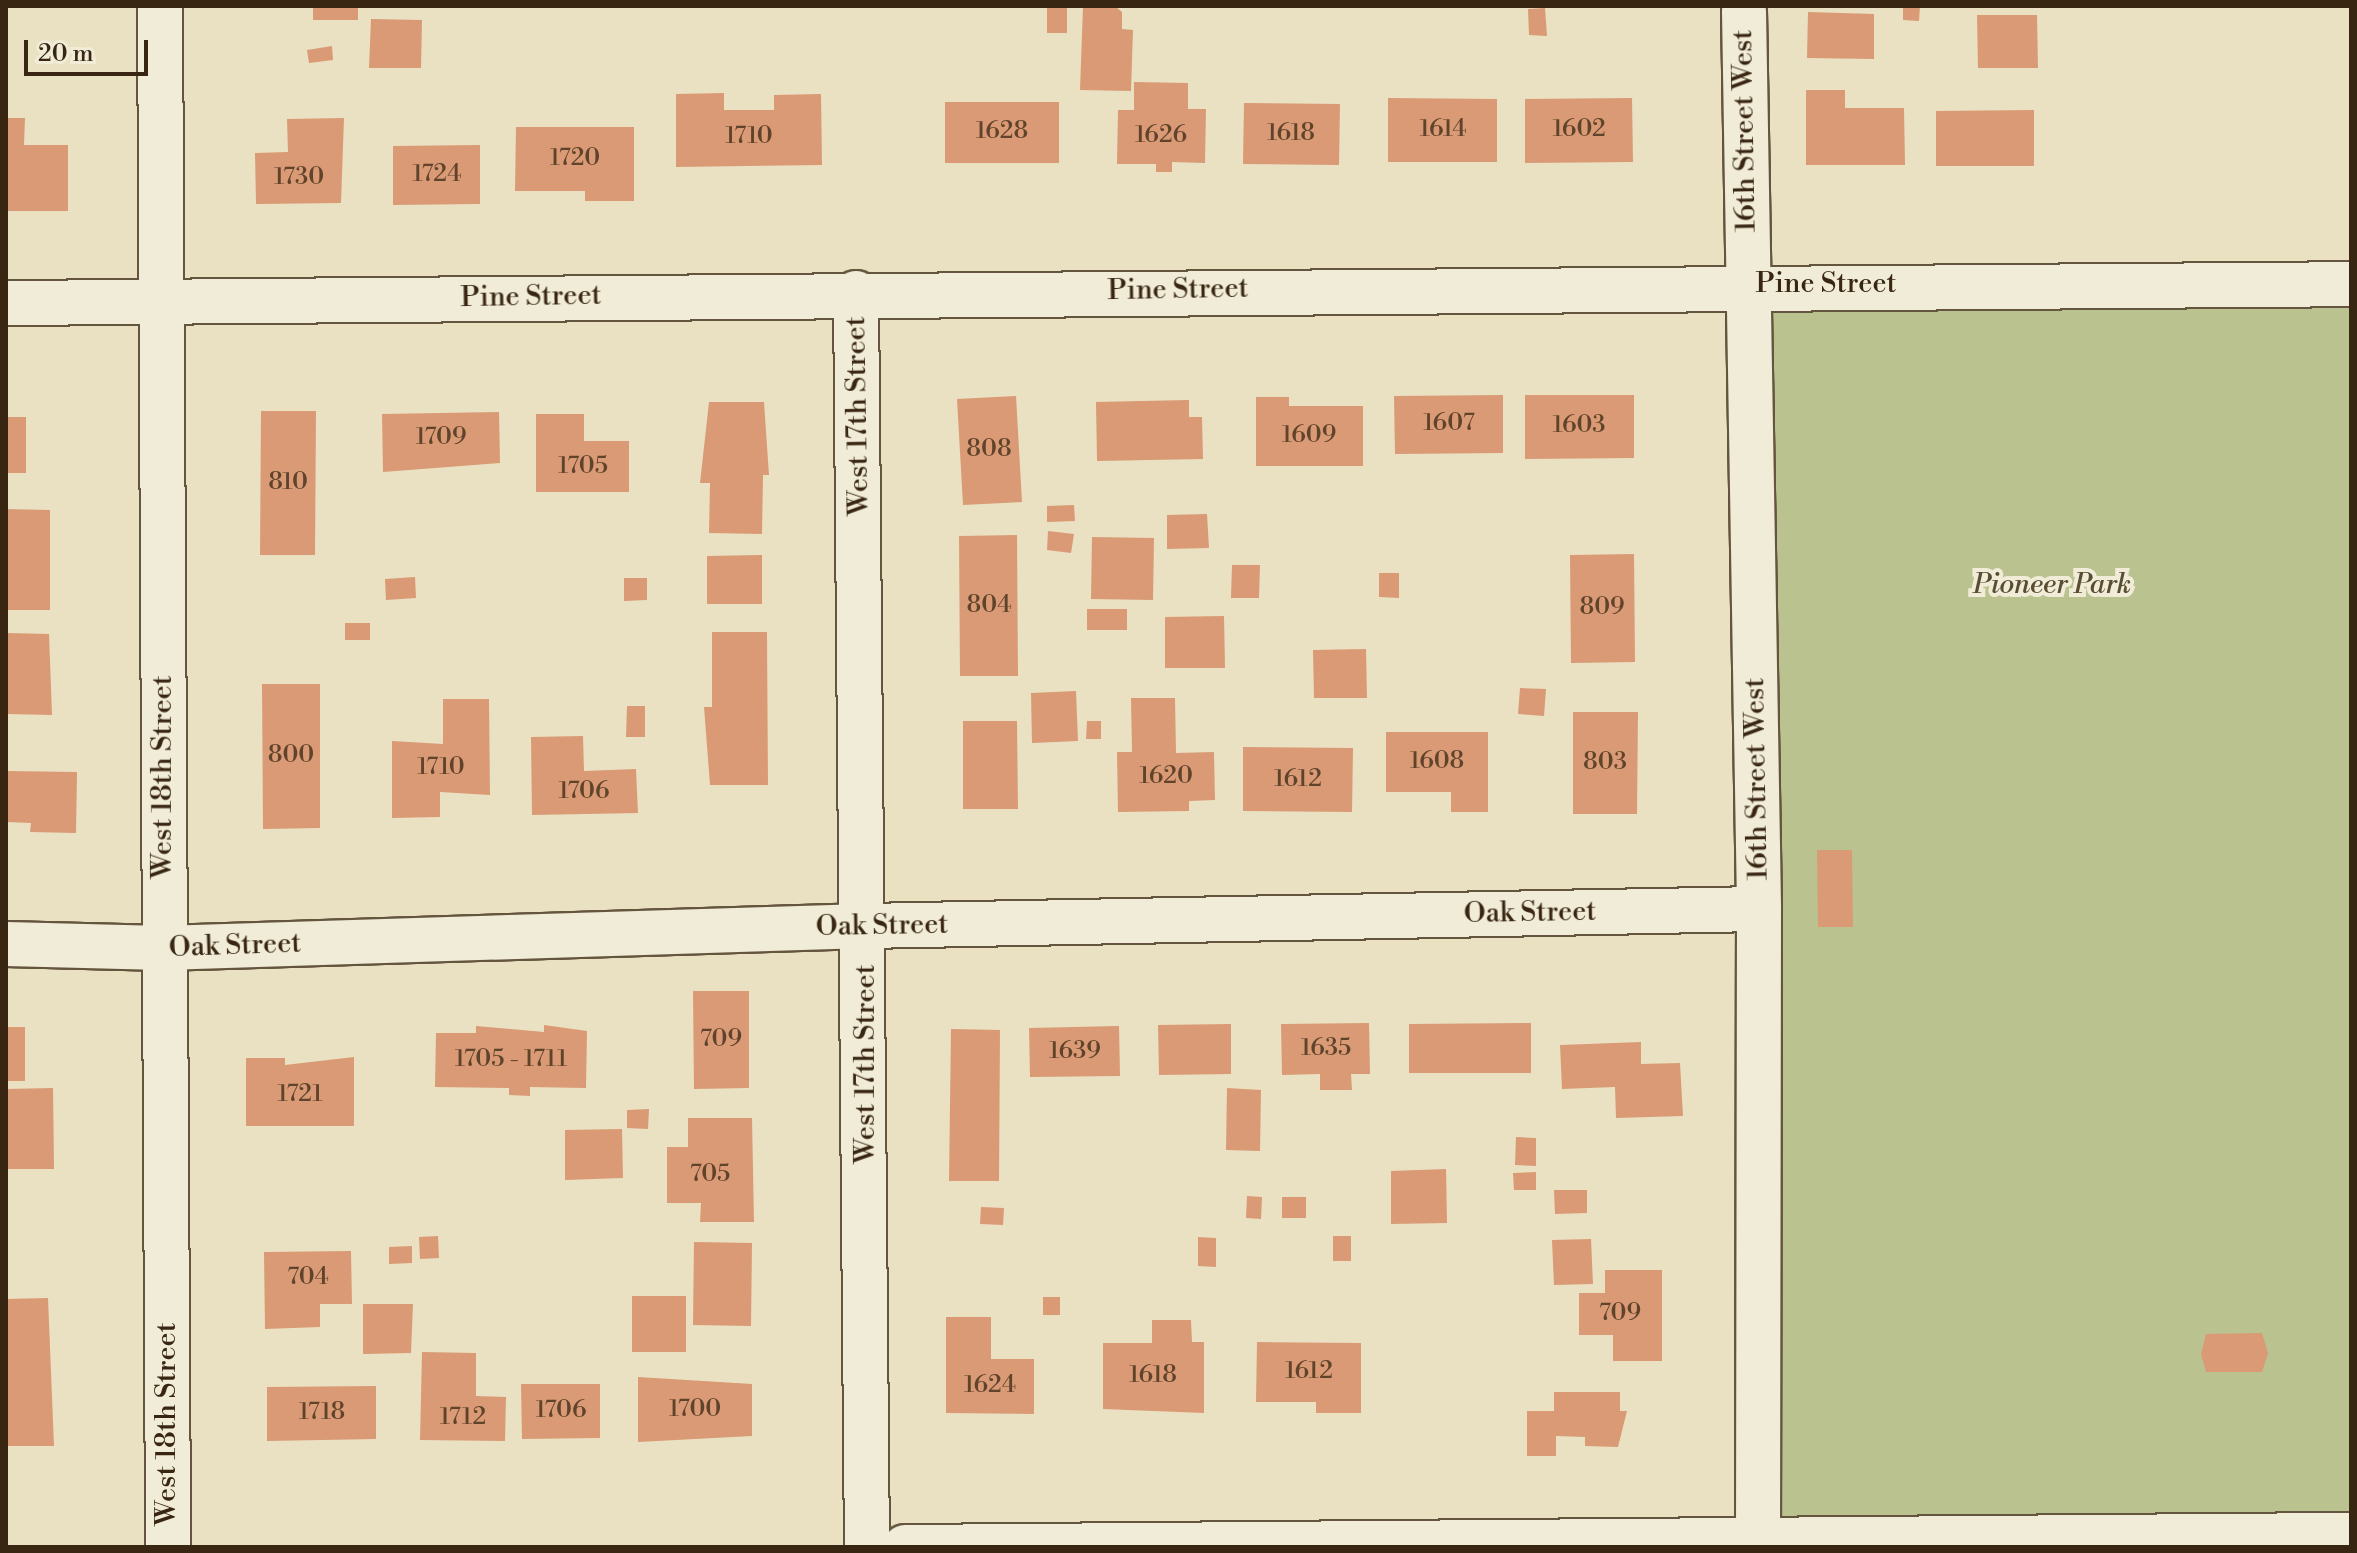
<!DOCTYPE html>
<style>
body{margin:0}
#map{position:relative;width:2357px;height:1553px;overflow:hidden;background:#eae1c2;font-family:"Libre Bodoni",serif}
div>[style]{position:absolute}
.green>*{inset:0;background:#bac290}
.building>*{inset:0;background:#d99a75}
.roads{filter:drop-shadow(2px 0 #64553e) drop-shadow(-2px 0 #64553e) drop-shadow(0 2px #64553e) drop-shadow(0 -2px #64553e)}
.minor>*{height:44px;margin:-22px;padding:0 22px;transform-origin:22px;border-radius:22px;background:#f1ecd7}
.tertiary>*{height:44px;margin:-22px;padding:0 22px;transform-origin:22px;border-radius:22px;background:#f1ecd7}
span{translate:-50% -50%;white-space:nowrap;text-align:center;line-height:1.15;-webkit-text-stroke:8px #f1ecd7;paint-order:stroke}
.number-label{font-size:24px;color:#60432b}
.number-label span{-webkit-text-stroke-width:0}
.street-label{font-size:28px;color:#382612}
.park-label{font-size:28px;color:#584d32;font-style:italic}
.frame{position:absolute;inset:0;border:8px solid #382612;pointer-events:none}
.scale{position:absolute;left:24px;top:40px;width:124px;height:36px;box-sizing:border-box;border:4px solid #382612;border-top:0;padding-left:10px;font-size:24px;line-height:28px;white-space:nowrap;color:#382612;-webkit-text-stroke:6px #f1ecd7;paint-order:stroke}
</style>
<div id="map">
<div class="green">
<div style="clip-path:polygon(2351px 284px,2351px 1535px,1758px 1537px,1747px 285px)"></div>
</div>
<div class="building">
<div style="clip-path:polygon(313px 6px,358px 6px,358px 20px,313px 20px)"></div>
<div style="clip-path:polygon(1047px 6px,1067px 6px,1067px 33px,1047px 33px)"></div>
<div style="clip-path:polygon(1083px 6px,1115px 6px,1122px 12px,1122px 29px,1133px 30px,1131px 91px,1080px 90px)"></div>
<div style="clip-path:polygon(1903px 6px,1920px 6px,1919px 21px,1903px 20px)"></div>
<div style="clip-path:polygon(1545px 8px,1547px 36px,1529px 35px,1528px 9px)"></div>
<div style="clip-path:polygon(1808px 12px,1874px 14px,1874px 59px,1807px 58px)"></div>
<div style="clip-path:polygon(1977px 15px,2037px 15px,2038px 68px,1978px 68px)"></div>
<div style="clip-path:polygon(371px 19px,422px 20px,421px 68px,369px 68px)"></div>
<div style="clip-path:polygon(332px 46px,333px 60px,309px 63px,307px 50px)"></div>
<div style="clip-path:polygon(1134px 82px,1188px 83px,1188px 109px,1206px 109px,1205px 163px,1172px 162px,1172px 172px,1156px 172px,1156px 164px,1117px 164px,1118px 110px,1134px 110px)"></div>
<div style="clip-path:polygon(1806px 90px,1845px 90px,1845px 108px,1904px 108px,1905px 165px,1806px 165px)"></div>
<div style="clip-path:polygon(724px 93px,724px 110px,774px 110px,774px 95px,821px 94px,822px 165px,676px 167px,676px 94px)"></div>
<div style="clip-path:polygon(1388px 98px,1497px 99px,1497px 162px,1388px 162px)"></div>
<div style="clip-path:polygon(1632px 98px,1633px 162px,1525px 163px,1525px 99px)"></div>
<div style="clip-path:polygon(945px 102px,1059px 102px,1059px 163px,945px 163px)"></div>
<div style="clip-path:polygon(1244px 103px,1340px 104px,1339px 165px,1243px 164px)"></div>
<div style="clip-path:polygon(2034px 110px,2034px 166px,1936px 166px,1936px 111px)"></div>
<div style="clip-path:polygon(6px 118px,25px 118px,24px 145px,68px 145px,68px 211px,6px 211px)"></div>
<div style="clip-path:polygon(344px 118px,341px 203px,256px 204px,255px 153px,288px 152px,287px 119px)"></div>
<div style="clip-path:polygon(516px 127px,634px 127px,634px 201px,585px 201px,585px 191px,515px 191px)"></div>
<div style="clip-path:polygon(480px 145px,480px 204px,393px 205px,393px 146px)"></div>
<div style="clip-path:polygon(1503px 395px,1503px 453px,1395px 454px,1394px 396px)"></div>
<div style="clip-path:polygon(1525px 395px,1634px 395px,1634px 458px,1525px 459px)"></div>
<div style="clip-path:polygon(1016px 396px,1022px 502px,963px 505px,957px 399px)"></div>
<div style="clip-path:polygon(1256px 397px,1289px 397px,1289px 406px,1363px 406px,1363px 466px,1256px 466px)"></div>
<div style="clip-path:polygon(1189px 400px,1189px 417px,1202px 417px,1203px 459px,1097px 461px,1096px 402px)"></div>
<div style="clip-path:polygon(709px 402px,764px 402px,769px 475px,763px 475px,762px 534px,709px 533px,710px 483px,700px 483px)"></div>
<div style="clip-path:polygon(261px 411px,316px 411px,315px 555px,260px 555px)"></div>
<div style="clip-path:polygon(499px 412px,500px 463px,383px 472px,382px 414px)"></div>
<div style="clip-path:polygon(536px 414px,584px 414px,584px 441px,629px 441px,629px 492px,536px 492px)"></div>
<div style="clip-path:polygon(6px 417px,26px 417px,26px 473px,6px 473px)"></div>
<div style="clip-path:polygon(1074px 505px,1075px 521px,1047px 522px,1047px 506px)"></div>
<div style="clip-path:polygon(6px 509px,50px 510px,50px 610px,6px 610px)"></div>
<div style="clip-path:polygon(1207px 514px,1209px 548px,1167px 549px,1167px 515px)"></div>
<div style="clip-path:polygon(1048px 531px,1074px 534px,1071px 553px,1047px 550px)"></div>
<div style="clip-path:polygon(1017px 535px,1018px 676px,960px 676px,959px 536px)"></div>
<div style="clip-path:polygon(1092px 537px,1154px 538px,1153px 600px,1091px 599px)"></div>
<div style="clip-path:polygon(1634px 554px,1635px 662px,1571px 663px,1570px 555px)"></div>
<div style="clip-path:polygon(762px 555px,762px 604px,707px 604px,707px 556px)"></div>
<div style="clip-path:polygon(1232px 565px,1260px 565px,1259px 598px,1231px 598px)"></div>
<div style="clip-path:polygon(1379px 573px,1399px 573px,1399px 598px,1379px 597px)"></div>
<div style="clip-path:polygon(415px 577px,416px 598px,386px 600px,385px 579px)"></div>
<div style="clip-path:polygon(624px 578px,647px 578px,647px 600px,624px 601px)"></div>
<div style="clip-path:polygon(1087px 609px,1127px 609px,1127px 630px,1087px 630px)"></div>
<div style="clip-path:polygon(1224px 616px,1225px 668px,1165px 668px,1165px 617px)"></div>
<div style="clip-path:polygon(345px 623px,370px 623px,370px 640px,345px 640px)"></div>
<div style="clip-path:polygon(712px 632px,767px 632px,768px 785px,710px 785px,704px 707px,712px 707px)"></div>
<div style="clip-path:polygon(6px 633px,49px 634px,52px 715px,6px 714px)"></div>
<div style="clip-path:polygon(1366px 649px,1367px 698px,1314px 698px,1313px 650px)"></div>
<div style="clip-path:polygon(262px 684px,320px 684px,320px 828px,263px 829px)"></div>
<div style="clip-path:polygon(1520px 688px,1546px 689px,1544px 716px,1518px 714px)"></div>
<div style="clip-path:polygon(1076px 691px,1078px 741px,1032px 743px,1031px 693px)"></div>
<div style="clip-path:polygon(1131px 698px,1175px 698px,1176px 753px,1214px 752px,1215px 800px,1189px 801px,1189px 811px,1118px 812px,1117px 752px,1132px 752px)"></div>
<div style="clip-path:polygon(443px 699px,489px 699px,490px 795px,440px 792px,440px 817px,392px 818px,392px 741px,443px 744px)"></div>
<div style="clip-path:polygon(627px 706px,645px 706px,645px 737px,626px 737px)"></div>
<div style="clip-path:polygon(1573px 712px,1638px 712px,1637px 814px,1573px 814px)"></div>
<div style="clip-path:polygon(963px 721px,1017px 721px,1018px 809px,963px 809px)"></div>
<div style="clip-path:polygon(1087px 721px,1101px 721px,1101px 739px,1086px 739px)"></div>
<div style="clip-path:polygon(1386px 732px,1488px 732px,1488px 812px,1451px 812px,1451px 792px,1386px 792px)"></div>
<div style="clip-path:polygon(583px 736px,584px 771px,636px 769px,638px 813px,532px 815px,531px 737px)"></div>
<div style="clip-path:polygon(1243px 747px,1353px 748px,1352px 812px,1243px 811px)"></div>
<div style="clip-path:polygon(6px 771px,77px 772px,76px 833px,30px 832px,31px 823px,6px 822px)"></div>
<div style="clip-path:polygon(1817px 850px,1852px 850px,1853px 927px,1818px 927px)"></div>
<div style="clip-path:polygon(693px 991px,749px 991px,749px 1088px,694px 1089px)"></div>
<div style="clip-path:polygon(1369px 1023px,1370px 1074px,1351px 1074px,1352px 1090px,1320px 1090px,1320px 1074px,1282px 1075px,1281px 1024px)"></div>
<div style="clip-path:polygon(1531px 1023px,1531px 1073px,1409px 1073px,1409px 1024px)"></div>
<div style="clip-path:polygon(1231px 1024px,1231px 1074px,1159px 1075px,1158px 1025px)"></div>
<div style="clip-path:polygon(544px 1025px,587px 1031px,586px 1088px,530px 1087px,530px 1096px,509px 1095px,509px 1088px,435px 1087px,436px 1033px,476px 1033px,476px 1026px,544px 1032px)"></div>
<div style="clip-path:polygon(1119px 1026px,1120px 1076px,1030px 1077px,1029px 1028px)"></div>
<div style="clip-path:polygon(6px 1027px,25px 1027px,25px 1081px,6px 1081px)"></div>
<div style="clip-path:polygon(951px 1029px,1000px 1030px,999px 1181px,949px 1181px)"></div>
<div style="clip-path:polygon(1641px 1042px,1641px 1064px,1680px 1063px,1683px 1116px,1616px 1118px,1615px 1087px,1562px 1089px,1560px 1045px)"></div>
<div style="clip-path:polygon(354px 1057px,354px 1126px,246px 1126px,246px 1058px,285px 1058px,285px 1065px)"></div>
<div style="clip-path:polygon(53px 1088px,54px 1169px,6px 1169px,6px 1089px)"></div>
<div style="clip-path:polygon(1227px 1088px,1261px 1090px,1260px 1151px,1226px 1150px)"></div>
<div style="clip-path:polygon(649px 1109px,648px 1129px,627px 1128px,627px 1110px)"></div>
<div style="clip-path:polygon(688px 1118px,752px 1118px,754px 1222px,700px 1222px,701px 1203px,667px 1203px,667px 1147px,688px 1147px)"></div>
<div style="clip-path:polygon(622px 1129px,623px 1178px,565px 1180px,565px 1130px)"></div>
<div style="clip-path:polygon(1516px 1137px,1536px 1138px,1536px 1166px,1515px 1165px)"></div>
<div style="clip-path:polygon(1446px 1169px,1447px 1223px,1391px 1224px,1391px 1171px)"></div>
<div style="clip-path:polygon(1536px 1172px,1536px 1190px,1514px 1190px,1513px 1173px)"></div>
<div style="clip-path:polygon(1554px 1190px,1587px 1190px,1587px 1213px,1555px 1214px)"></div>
<div style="clip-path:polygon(1247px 1196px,1262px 1197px,1261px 1219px,1246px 1218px)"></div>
<div style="clip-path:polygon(1282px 1197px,1306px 1197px,1306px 1218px,1282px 1218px)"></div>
<div style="clip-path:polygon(981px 1207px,1004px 1208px,1003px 1225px,980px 1224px)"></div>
<div style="clip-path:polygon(438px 1236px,439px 1258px,420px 1259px,419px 1237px)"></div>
<div style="clip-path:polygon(1333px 1236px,1351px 1236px,1351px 1261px,1333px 1261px)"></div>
<div style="clip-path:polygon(1198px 1237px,1216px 1238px,1216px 1267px,1198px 1266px)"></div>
<div style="clip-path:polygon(1591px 1239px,1593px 1284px,1554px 1285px,1552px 1240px)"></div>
<div style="clip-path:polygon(694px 1242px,752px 1243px,751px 1326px,693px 1325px)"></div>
<div style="clip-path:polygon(412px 1246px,412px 1263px,389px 1264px,389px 1247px)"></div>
<div style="clip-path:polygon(351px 1251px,352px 1304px,320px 1304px,320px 1327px,265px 1329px,264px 1252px)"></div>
<div style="clip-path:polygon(1605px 1270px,1662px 1270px,1662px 1361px,1613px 1361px,1613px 1335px,1579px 1335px,1579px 1293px,1605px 1293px)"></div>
<div style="clip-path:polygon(632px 1296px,686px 1296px,686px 1352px,632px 1352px)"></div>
<div style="clip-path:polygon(1043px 1297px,1060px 1297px,1060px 1315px,1043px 1315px)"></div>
<div style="clip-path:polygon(48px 1298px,54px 1446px,6px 1446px,6px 1299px)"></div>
<div style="clip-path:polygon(363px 1304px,413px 1304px,411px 1353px,363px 1354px)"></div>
<div style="clip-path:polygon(946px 1317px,991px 1317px,991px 1359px,1034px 1359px,1034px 1414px,946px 1413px)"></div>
<div style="clip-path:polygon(1152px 1320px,1191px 1320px,1192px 1342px,1204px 1342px,1204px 1413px,1103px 1409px,1103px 1343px,1152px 1343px)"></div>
<div style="clip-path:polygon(2262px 1333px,2268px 1353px,2262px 1372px,2206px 1372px,2201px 1354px,2206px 1334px)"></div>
<div style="clip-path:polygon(1257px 1342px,1361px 1343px,1361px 1413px,1316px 1413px,1316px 1402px,1256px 1402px)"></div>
<div style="clip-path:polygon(422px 1352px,476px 1353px,476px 1396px,506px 1397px,505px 1441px,420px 1440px)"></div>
<div style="clip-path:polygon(638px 1377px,752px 1384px,752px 1436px,638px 1442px)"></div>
<div style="clip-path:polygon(521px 1384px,600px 1384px,600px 1438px,522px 1439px)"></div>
<div style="clip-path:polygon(376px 1386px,376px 1439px,267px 1441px,267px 1387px)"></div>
<div style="clip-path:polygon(1554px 1392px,1620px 1392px,1620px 1411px,1627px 1411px,1618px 1447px,1585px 1446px,1585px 1437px,1556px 1436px,1556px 1456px,1527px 1456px,1527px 1411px,1554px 1411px)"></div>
</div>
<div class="roads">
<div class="minor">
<div style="left:160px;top:6px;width:1541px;rotate:89.7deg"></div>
<div style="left:1744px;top:11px;width:898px;rotate:89.04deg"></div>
<div style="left:1759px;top:909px;width:638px;rotate:90.09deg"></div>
<div style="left:856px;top:293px;width:1254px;rotate:89.5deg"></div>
<div style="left:6px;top:944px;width:157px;rotate:1.5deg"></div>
<div style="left:163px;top:948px;width:702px;rotate:-1.8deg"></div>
<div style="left:865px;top:926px;width:894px;rotate:-1.09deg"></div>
<div style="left:905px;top:1547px;width:1446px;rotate:-0.48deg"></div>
</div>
<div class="tertiary">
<div style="left:6px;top:303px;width:2345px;rotate:-0.46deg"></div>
</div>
</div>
<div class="number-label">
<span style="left:1443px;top:130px">1614</span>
<span style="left:1579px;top:130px">1602</span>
<span style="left:1002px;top:132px">1628</span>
<span style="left:1291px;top:134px">1618</span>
<span style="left:1161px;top:136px">1626</span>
<span style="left:749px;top:137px">1710</span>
<span style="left:575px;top:159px">1720</span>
<span style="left:437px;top:175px">1724</span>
<span style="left:299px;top:178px">1730</span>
<span style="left:1449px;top:424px">1607</span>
<span style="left:1579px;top:426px">1603</span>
<span style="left:1309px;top:436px">1609</span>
<span style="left:441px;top:438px">1709</span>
<span style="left:989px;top:450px">808</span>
<span style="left:583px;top:467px">1705</span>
<span style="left:288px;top:483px">810</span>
<span style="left:989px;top:606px">804</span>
<span style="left:1602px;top:608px">809</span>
<span style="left:291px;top:756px">800</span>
<span style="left:1437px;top:762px">1608</span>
<span style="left:1605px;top:763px">803</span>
<span style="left:441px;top:768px">1710</span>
<span style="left:1166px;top:777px">1620</span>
<span style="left:1298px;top:780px">1612</span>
<span style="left:584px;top:792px">1706</span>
<span style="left:721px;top:1040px">709</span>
<span style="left:1326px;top:1049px">1635</span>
<span style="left:1075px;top:1052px">1639</span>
<span style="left:511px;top:1060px">1705 - 1711</span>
<span style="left:300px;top:1095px">1721</span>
<span style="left:710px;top:1175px">705</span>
<span style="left:308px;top:1278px">704</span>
<span style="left:1620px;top:1314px">709</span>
<span style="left:1309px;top:1372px">1612</span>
<span style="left:1153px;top:1376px">1618</span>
<span style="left:990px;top:1386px">1624</span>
<span style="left:695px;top:1410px">1700</span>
<span style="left:561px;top:1411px">1706</span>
<span style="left:322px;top:1413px">1718</span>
<span style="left:463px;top:1418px">1712</span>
</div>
<div class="street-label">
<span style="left:1745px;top:131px;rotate:-91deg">16th Street West</span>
<span style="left:1826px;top:284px">Pine Street</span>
<span style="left:1178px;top:290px;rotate:-1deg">Pine Street</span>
<span style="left:531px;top:297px;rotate:-1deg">Pine Street</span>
<span style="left:858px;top:416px;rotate:-91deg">West 17th Street</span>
<span style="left:163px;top:777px;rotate:-90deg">West 18th Street</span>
<span style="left:1757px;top:779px;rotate:-91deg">16th Street West</span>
<span style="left:1530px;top:913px;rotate:-1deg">Oak Street</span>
<span style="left:882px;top:926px;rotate:-1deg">Oak Street</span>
<span style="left:235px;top:946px;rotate:-2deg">Oak Street</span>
<span style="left:866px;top:1064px;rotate:-90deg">West 17th Street</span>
<span style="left:167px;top:1424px;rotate:-90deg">West 18th Street</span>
</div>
<div class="park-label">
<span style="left:2052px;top:585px">Pioneer Park</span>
</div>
<div class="frame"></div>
<div class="scale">20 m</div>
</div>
